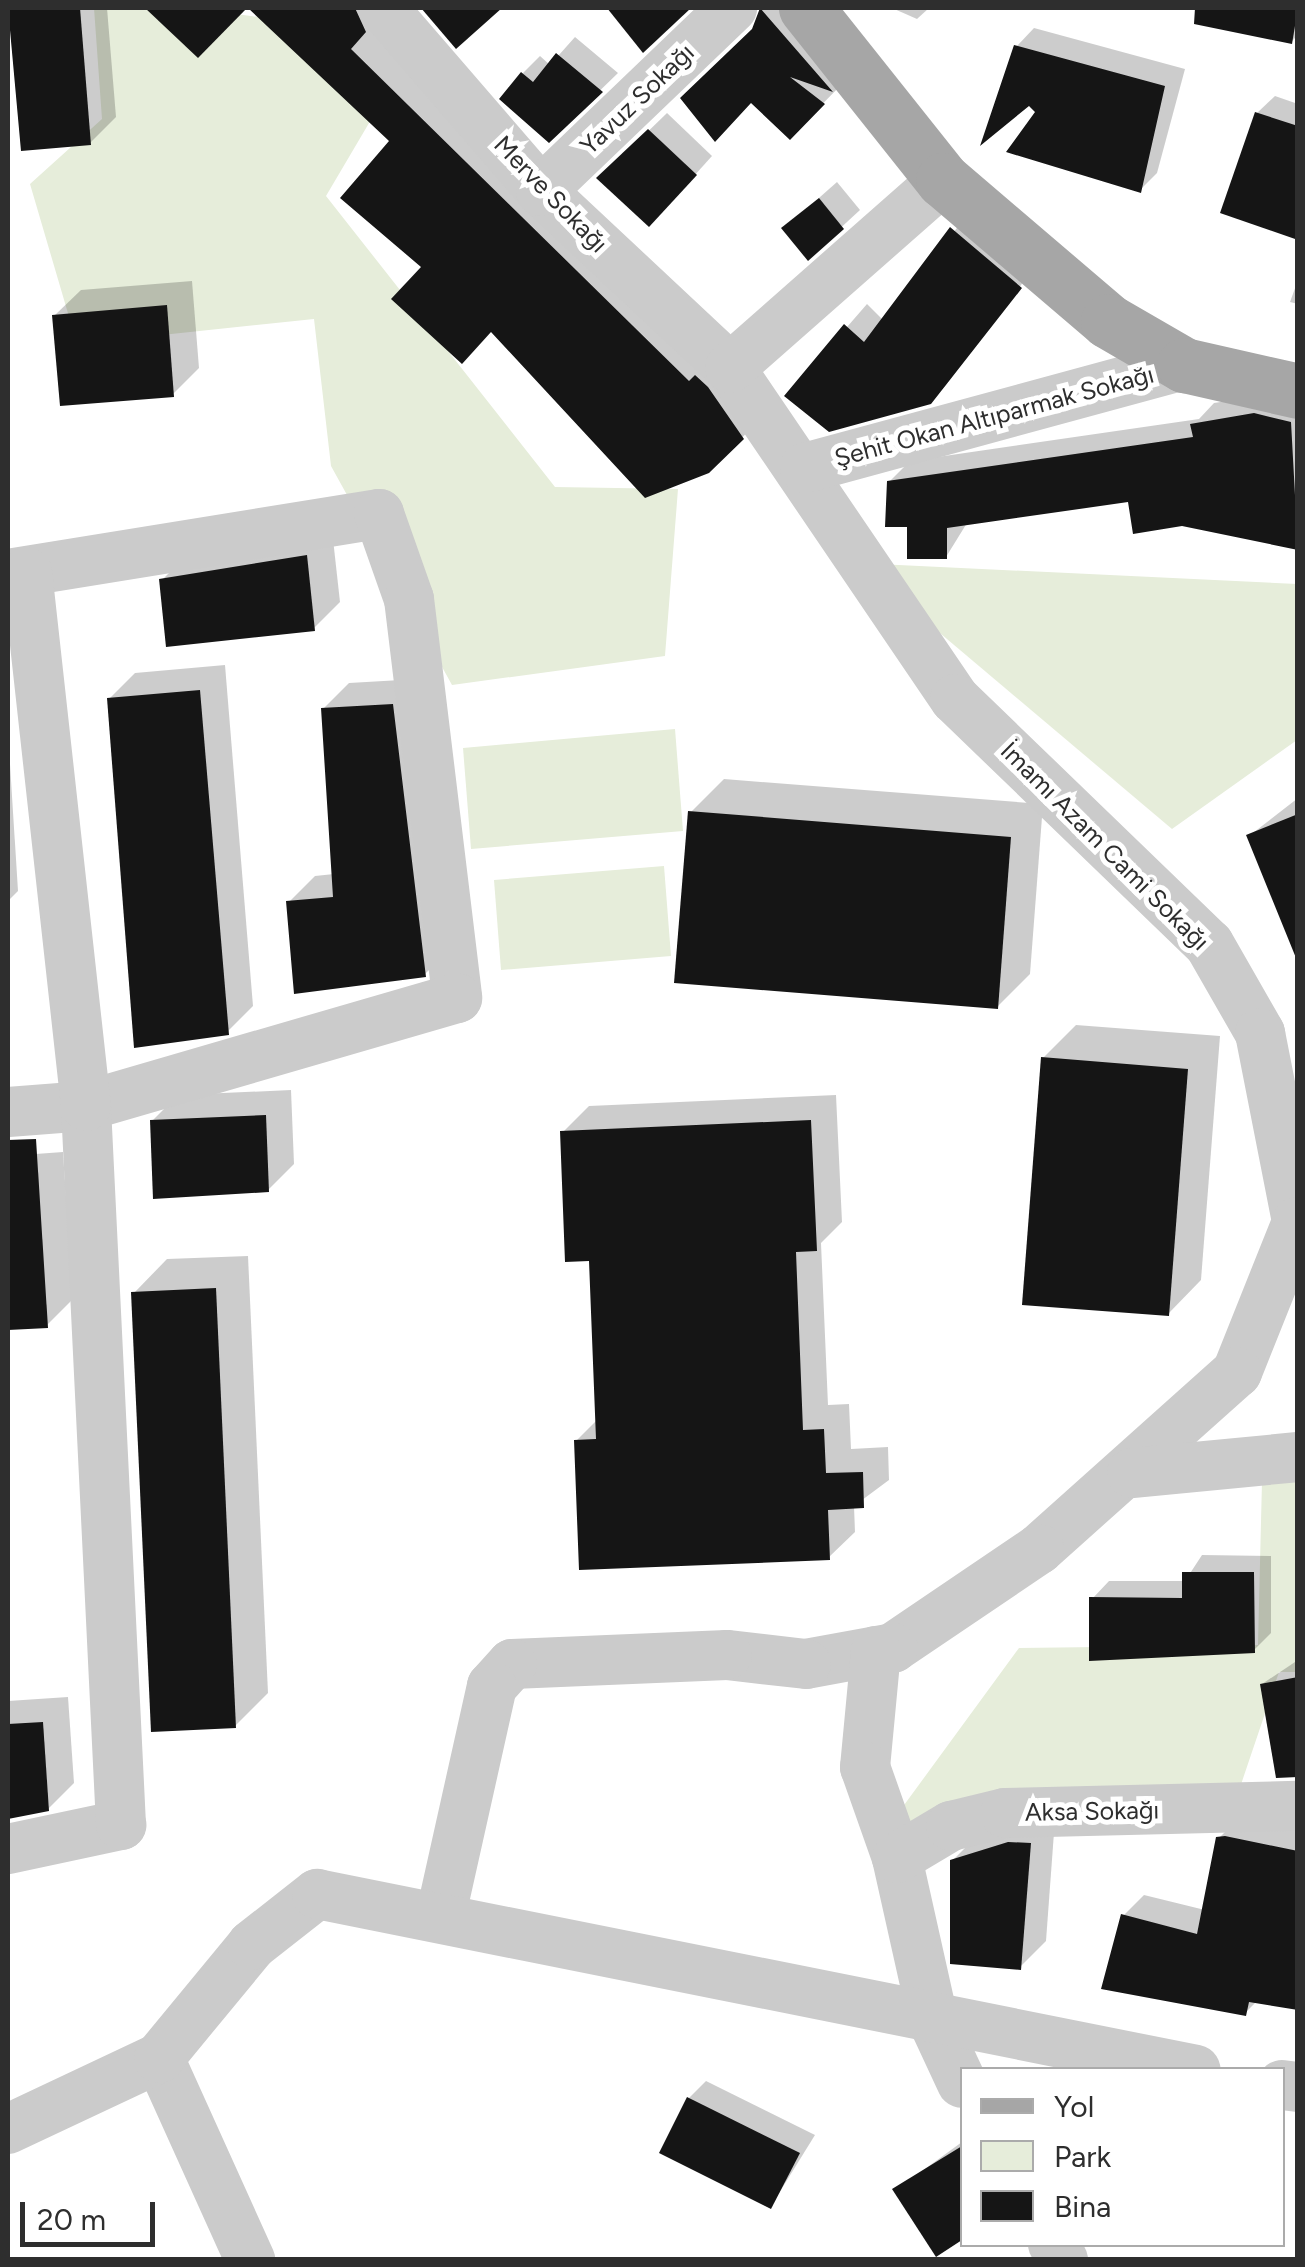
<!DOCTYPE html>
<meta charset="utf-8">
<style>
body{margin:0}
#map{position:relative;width:1305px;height:2267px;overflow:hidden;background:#fff;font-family:Figtree,sans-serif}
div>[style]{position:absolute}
.green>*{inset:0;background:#e6edda}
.shadow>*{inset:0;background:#0003}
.building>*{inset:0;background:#151515}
.minor>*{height:50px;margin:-25px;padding:0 25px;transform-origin:25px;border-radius:25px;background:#cbcbcb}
.major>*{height:55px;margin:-27.5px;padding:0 27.5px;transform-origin:27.5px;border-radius:27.5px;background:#a6a6a6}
span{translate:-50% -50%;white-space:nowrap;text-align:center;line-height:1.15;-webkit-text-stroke:10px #fff;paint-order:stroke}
.street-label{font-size:25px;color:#2e2e2e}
.frame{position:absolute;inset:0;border:10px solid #2e2e2e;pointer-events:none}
.legend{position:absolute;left:960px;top:2067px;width:325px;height:180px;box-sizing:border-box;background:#fff;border:2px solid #ababab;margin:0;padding:12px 18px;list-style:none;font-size:30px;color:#2e2e2e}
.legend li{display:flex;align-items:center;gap:20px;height:50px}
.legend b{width:50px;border:2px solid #ababab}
.scale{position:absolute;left:20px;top:2202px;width:135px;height:45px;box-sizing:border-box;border:5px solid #2e2e2e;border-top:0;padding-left:12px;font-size:30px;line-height:35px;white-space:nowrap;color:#2e2e2e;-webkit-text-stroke:8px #fff;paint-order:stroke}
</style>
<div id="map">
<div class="green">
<div style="clip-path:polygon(94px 8px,193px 8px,295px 22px,372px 118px,326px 196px,555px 487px,678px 489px,665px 656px,452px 685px,331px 466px,314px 319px,77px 344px,30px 184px,102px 119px)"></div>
<div style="clip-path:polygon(857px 563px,1297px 584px,1297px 740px,1172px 829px)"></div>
<div style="clip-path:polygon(675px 729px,683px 831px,471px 849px,463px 748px)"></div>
<div style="clip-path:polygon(664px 866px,671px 956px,501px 970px,494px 880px)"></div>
<div style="clip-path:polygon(1297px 1479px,1297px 1672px,1279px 1672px,1231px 1814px,888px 1827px,1019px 1648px,1258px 1645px,1262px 1481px)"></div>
</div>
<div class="shadow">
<div style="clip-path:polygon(11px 8px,107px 8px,116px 117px,90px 143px,23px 149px)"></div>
<div style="clip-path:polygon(321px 8px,386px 8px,764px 416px,705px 474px,492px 329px,424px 266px,393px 141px,308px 19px)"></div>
<div style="clip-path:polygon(760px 8px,806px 8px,846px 80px,790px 137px,754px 29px)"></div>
<div style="clip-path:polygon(892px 8px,929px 8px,917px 19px)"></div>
<div style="clip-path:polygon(1215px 8px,1298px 8px,1298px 35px,1291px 42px)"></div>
<div style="clip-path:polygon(1034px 28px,1185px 69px,1157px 173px,1140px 190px,1038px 112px,1017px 46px)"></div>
<div style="clip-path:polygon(575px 37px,618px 73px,549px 140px,523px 73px,540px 56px,550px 65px)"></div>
<div style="clip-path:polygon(1275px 96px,1298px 104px,1298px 210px,1257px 113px)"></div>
<div style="clip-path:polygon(667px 113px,712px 156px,666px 207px,600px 178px)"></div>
<div style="clip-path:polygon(837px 182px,860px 210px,809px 257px,785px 228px)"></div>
<div style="clip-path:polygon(973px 208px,1027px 277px,946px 385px,930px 402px,788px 395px,867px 304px,883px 320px)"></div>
<div style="clip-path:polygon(1298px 280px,1298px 304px,1290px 302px)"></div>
<div style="clip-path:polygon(192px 281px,199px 368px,173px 394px,55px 315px,81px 290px)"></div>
<div style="clip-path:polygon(1277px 393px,1298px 397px,1298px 548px,1130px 499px,967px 523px,946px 557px,909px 525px,889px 482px,910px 461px,1199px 419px,1214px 403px)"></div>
<div style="clip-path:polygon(332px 530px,340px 602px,314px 628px,162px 580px,188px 554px)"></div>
<div style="clip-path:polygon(225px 665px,253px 1006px,227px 1032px,109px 699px,135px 673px)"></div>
<div style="clip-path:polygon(418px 679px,450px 949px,424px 975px,289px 902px,315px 876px,334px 874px,323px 709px,349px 683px)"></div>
<div style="clip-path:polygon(9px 748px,18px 891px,8px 901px,8px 748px)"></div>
<div style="clip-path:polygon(724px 779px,1043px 804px,1030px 974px,997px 1007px,691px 812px)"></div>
<div style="clip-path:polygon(1298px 798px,1298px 952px,1249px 836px)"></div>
<div style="clip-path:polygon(1076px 1025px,1220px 1036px,1201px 1280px,1168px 1314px,1043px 1058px)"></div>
<div style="clip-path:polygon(291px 1090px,294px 1164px,268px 1190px,152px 1121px,178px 1095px)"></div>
<div style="clip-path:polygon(836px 1095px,842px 1222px,821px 1243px,828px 1405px,849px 1404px,851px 1449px,888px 1447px,889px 1480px,854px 1506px,855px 1532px,829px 1557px,576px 1441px,598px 1419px,591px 1258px,563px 1132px,589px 1106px)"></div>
<div style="clip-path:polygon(63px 1152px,73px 1299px,47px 1325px,8px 1328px,8px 1156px)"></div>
<div style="clip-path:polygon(248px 1256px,268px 1693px,235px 1726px,134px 1293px,167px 1259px)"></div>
<div style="clip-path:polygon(1202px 1555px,1271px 1556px,1271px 1633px,1254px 1650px,1091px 1659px,1092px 1599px,1109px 1581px,1185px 1581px)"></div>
<div style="clip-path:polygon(1298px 1660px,1298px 1767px,1262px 1684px)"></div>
<div style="clip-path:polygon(68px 1697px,74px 1783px,48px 1809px,8px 1812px,8px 1701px)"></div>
<div style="clip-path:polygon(1240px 1817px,1298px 1827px,1298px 2008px,1257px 2001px,1245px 2013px,1123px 1916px,1144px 1895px,1205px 1910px,1219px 1838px)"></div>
<div style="clip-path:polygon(1055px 1819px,1046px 1941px,1020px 1967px,952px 1861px,978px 1835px)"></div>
<div style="clip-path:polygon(706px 2081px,815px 2135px,771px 2206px,689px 2098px)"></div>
<div style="clip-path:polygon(962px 2142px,962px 2237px,936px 2253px,896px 2190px)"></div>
</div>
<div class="building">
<div style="clip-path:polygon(8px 8px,80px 8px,91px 145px,21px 151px)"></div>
<div style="clip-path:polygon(145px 8px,247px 8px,198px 58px)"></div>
<div style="clip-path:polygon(248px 8px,355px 8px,366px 32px,351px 49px,689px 381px,695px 375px,708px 387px,744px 439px,709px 473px,645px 498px,491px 332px,462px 364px,391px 299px,421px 267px,340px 198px,389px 141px)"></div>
<div style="clip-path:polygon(421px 8px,502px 8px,456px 49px)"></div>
<div style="clip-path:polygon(607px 8px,691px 8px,643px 53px)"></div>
<div style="clip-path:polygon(760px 8px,833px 92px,790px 77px,825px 104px,790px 140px,751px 103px,715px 142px,680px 98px,752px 29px)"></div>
<div style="clip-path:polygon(1195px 8px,1298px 8px,1292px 44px,1194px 24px)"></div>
<div style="clip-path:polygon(1014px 45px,1165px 86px,1141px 193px,1006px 152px,1035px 112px,1029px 106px,980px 146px)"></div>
<div style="clip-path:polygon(556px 53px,603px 92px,549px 143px,499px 99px,521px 72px,533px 82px)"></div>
<div style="clip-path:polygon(1255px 112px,1298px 126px,1298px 240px,1220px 213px)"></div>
<div style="clip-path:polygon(648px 129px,697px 175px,649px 227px,596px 178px)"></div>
<div style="clip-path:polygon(819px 198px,844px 229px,808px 261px,781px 228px)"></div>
<div style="clip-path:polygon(950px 227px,1022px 288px,931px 404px,829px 432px,784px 396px,844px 324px,864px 342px)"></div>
<div style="clip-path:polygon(167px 305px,174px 397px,60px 406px,52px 315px)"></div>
<div style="clip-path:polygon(1254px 413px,1291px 422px,1298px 550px,1182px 526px,1133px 534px,1128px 502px,947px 528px,947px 559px,907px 559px,907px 527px,885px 527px,887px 481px,1193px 437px,1190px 424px)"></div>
<div style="clip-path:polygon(307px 555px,315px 631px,166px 647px,159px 579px)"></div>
<div style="clip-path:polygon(200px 690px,229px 1035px,134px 1048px,107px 698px)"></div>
<div style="clip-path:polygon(393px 704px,426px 977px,294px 994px,286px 901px,333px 897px,321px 708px)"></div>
<div style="clip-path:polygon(688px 811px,1011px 837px,998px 1009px,674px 983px)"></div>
<div style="clip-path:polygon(1298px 814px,1298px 958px,1296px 958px,1246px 835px)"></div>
<div style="clip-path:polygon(1041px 1057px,1188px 1069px,1169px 1316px,1022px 1305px)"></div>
<div style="clip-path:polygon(266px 1115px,269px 1192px,153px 1199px,150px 1120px)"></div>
<div style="clip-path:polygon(811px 1120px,817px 1251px,796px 1252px,803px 1430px,824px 1429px,826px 1473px,863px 1472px,864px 1508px,828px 1510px,830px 1560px,579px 1570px,574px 1440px,596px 1439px,589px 1261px,565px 1262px,560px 1131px)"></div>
<div style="clip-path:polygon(36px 1139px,48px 1328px,8px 1330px,8px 1140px)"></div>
<div style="clip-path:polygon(216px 1288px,236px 1728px,151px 1732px,131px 1292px)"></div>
<div style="clip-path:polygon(1182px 1572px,1254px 1572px,1255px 1653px,1089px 1661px,1089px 1597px,1182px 1598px)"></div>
<div style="clip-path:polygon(1298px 1677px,1298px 1777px,1276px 1778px,1260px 1684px)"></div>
<div style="clip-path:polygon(43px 1722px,49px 1811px,8px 1819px,8px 1724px)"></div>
<div style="clip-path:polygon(1225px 1836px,1298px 1851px,1298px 2010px,1249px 2002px,1246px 2016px,1101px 1989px,1121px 1914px,1197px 1934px,1216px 1837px)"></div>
<div style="clip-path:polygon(1008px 1842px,1031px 1843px,1021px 1970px,950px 1964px,950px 1860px)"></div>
<div style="clip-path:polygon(687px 2097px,800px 2153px,771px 2209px,659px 2153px)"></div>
<div style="clip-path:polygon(962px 2146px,962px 2240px,936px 2257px,892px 2189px)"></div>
</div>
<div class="minor">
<div style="left:383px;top:8px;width:242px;rotate:49.2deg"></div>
<div style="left:541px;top:191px;width:259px;rotate:43.1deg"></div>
<div style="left:730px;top:368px;width:400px;rotate:55.8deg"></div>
<div style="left:955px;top:699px;width:353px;rotate:44deg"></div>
<div style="left:1209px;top:944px;width:103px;rotate:60.2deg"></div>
<div style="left:1260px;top:1033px;width:193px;rotate:78.9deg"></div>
<div style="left:1297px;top:1222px;width:162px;rotate:111.8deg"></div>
<div style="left:1237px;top:1372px;width:266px;rotate:138.2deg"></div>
<div style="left:1039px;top:1549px;width:176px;rotate:145.9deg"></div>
<div style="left:893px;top:1648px;width:88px;rotate:169.6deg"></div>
<div style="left:806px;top:1664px;width:80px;rotate:-173.5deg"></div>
<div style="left:727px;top:1655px;width:215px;rotate:177.6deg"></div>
<div style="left:512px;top:1664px;width:30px;rotate:132deg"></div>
<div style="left:492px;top:1686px;width:235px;rotate:102.6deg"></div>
<div style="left:541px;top:191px;width:265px;rotate:-43.8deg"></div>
<div style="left:730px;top:368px;width:284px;rotate:-41.4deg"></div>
<div style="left:805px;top:468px;width:393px;rotate:-15.2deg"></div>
<div style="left:8px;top:574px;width:376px;rotate:-9.2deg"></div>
<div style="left:379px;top:514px;width:90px;rotate:70.6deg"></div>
<div style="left:409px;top:599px;width:402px;rotate:83.1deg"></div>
<div style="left:457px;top:998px;width:386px;rotate:163.8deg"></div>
<div style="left:86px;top:1106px;width:78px;rotate:175.6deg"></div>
<div style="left:1132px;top:1473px;width:167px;rotate:-5.5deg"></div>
<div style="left:876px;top:1651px;width:117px;rotate:95.4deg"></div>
<div style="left:865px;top:1767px;width:96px;rotate:70.6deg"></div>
<div style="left:897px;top:1858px;width:169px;rotate:77.4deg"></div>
<div style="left:934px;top:2023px;width:66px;rotate:65deg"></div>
<div style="left:8px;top:1849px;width:116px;rotate:-12deg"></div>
<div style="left:121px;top:1825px;width:720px;rotate:-92.79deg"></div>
<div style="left:86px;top:1106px;width:537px;rotate:-96.3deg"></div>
<div style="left:897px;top:1858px;width:63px;rotate:-30.7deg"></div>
<div style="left:951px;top:1826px;width:56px;rotate:-13.5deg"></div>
<div style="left:1005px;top:1813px;width:293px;rotate:-1.4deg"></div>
<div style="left:159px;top:2058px;width:222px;rotate:65.7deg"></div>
<div style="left:1282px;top:2085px;width:16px;rotate:7deg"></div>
<div style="left:8px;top:2129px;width:167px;rotate:-25.2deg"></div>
<div style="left:159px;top:2058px;width:146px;rotate:-50.5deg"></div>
<div style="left:252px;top:1945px;width:83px;rotate:-38.1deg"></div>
<div style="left:317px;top:1894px;width:896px;rotate:11.32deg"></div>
<div style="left:1053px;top:2244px;width:19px;rotate:58deg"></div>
</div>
<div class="major">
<div style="left:806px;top:8px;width:220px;rotate:51.5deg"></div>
<div style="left:943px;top:180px;width:217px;rotate:40.5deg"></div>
<div style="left:1108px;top:321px;width:88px;rotate:30.1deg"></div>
<div style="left:1184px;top:365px;width:117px;rotate:12.8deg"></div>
</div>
<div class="street-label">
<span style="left:637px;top:99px;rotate:-44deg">Yavuz Sokağı</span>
<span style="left:551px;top:194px;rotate:46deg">Merve Sokağı</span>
<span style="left:994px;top:416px;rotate:-15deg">Şehit Okan Altıparmak Sokağı</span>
<span style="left:1105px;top:846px;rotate:45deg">İmamı Azam Cami Sokağı</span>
<span style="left:1092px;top:1811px;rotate:-1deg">Aksa Sokağı</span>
</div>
<div class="frame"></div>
<ul class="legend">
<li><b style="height:12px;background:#a6a6a6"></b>Yol</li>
<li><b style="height:28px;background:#e6edda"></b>Park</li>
<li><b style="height:28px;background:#151515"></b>Bina</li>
</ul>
<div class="scale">20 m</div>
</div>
